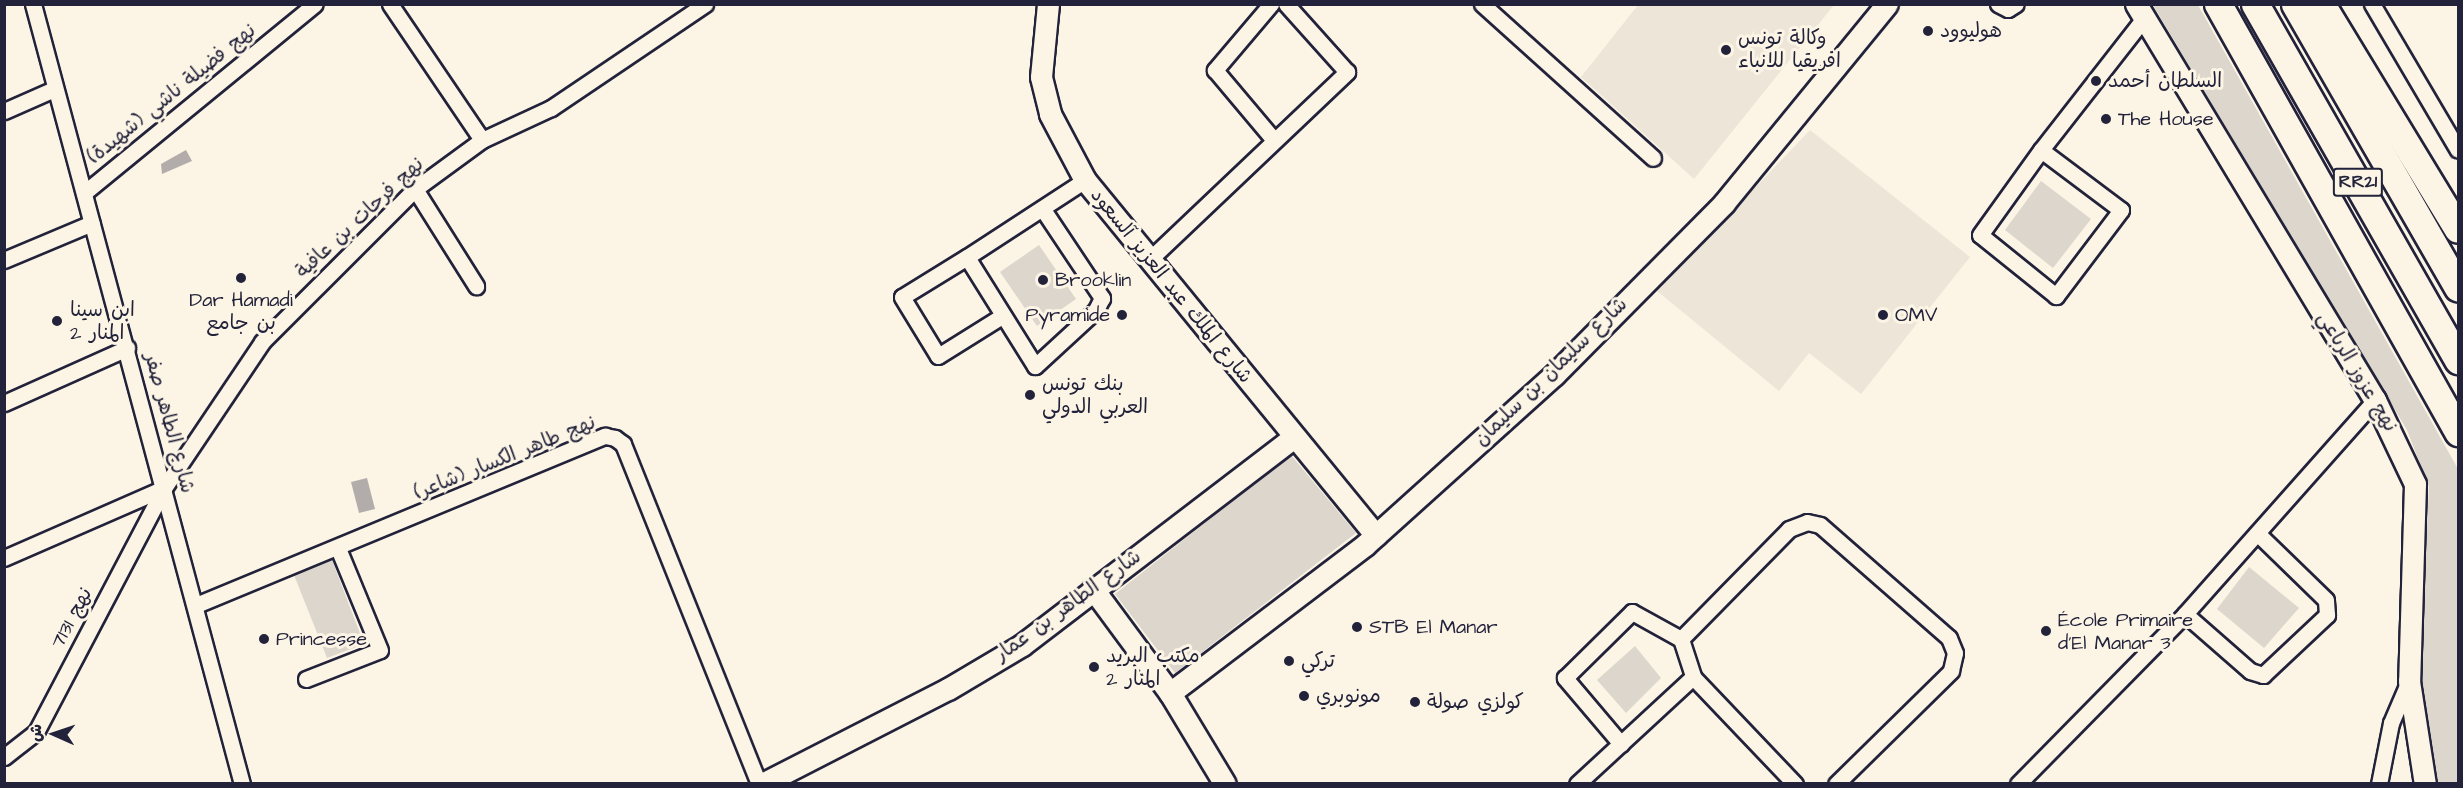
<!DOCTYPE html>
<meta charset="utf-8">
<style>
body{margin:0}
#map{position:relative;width:2463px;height:788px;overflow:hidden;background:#fcf5e5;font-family:"Architects Daughter","Playpen Sans Arabic",sans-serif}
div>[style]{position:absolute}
.built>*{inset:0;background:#ece5d8}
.green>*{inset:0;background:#dcd6cc}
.water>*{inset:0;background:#b2adab}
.roads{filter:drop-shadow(2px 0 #22223b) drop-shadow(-2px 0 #22223b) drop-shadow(0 2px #22223b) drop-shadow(0 -2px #22223b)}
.street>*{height:15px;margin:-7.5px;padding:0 7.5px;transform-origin:7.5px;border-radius:7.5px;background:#fcf5e5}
.secondary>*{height:21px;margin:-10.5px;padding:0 10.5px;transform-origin:10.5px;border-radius:10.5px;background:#fcf5e5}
.highway>*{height:27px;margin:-13.5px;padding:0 13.5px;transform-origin:13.5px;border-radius:13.5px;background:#fcf5e5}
.dots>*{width:16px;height:16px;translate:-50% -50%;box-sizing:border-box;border:3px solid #fcf5e5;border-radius:50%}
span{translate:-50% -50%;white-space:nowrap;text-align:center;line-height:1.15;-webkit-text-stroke:6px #fcf5e5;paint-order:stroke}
.shield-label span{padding:2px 4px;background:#fcf5e5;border:2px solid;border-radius:4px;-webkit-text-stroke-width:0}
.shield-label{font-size:18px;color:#22223b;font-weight:700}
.poi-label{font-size:20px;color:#22223b}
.left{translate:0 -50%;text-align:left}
.right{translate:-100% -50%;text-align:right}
.street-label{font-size:20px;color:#22223b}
.frame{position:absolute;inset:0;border:6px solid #22223b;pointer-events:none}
.north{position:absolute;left:24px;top:704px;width:60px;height:60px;-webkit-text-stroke:4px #fcf5e5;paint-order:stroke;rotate:273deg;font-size:16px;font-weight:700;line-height:24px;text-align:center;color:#22223b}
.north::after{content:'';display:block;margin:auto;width:21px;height:27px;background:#22223b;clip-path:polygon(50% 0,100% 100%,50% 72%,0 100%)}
</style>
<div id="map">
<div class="built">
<div style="clip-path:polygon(1638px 5px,1638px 4px,1834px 5px,1694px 179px,1581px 77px)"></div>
<div style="clip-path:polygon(1810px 130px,1970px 257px,1861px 394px,1809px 353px,1779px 391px,1657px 291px)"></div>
</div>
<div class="green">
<div style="clip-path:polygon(2153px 5px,2198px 5px,2458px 469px,2458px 783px,2433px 783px,2424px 726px,2419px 681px,2429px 487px,2407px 430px)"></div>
<div style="clip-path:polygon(2041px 181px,2091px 219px,2053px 268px,2005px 230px)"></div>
<div style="clip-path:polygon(1039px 245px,1076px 299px,1037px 326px,1000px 272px)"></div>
<div style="clip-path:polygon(1291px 455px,1356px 533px,1175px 673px,1115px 594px)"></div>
<div style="clip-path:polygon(332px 560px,364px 644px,327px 658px,294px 575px)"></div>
<div style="clip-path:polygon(2249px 567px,2299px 608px,2264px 648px,2217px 609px)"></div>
<div style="clip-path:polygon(1635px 646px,1661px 678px,1626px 713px,1597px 680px)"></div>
</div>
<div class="water">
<div style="clip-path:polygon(186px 150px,192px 161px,162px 174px,161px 164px)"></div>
<div style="clip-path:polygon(367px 478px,375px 509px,359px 513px,351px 482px)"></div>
</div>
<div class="roads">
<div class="street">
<div style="left:33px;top:4px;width:808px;rotate:75deg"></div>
<div style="left:390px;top:4px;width:164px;rotate:55.9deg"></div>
<div style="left:1271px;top:4px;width:87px;rotate:130.3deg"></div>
<div style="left:1215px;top:70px;width:92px;rotate:49.9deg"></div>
<div style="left:1482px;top:4px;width:230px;rotate:42deg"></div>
<div style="left:1998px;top:4px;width:11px;rotate:27deg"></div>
<div style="left:2008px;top:9px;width:9px;rotate:-32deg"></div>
<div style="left:2372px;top:4px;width:169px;rotate:59.5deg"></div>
<div style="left:4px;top:111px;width:55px;rotate:-23.7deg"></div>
<div style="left:2041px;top:150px;width:100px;rotate:36.9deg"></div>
<div style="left:2121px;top:210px;width:108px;rotate:127.1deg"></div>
<div style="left:2056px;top:296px;width:97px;rotate:-141.2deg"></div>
<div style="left:1980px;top:235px;width:105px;rotate:-54.3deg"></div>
<div style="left:2041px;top:150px;width:167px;rotate:-52deg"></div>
<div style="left:415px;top:189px;width:115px;rotate:57.8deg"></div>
<div style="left:84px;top:193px;width:298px;rotate:-39.3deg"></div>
<div style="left:1044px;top:211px;width:105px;rotate:56.3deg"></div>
<div style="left:1102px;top:298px;width:13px;rotate:117deg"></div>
<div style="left:1096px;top:310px;width:83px;rotate:137.4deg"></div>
<div style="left:1035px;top:366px;width:128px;rotate:-122deg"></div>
<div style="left:967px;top:257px;width:141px;rotate:-33.1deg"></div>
<div style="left:967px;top:257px;width:76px;rotate:148.4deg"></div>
<div style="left:902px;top:297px;width:69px;rotate:58.6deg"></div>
<div style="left:938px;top:356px;width:75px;rotate:-32deg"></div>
<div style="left:1150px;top:259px;width:272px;rotate:-43.5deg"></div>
<div style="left:1347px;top:72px;width:91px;rotate:-131.9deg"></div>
<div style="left:4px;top:260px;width:95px;rotate:-22.8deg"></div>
<div style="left:4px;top:403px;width:135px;rotate:-24.1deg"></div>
<div style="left:4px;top:558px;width:175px;rotate:-23.6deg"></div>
<div style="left:196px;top:605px;width:443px;rotate:-22.5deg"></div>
<div style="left:605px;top:436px;width:10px;rotate:11deg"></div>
<div style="left:615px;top:438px;width:10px;rotate:37deg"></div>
<div style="left:623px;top:444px;width:366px;rotate:68.2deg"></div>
<div style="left:2185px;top:614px;width:86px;rotate:41.2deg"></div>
<div style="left:2250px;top:671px;width:14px;rotate:17deg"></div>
<div style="left:2263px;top:675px;width:88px;rotate:-43.2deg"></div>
<div style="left:2327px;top:615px;width:15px;rotate:-94deg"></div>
<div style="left:2326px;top:600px;width:96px;rotate:-135.8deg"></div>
<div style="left:1681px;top:639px;width:154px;rotate:-45.5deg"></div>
<div style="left:1789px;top:529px;width:19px;rotate:-21deg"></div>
<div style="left:1807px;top:522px;width:13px;rotate:13deg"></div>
<div style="left:1820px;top:525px;width:171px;rotate:41.2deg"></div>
<div style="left:1949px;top:638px;width:16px;rotate:68deg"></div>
<div style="left:1955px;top:653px;width:18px;rotate:103deg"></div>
<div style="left:1951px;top:671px;width:161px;rotate:135.5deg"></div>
<div style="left:306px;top:679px;width:79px;rotate:-21.4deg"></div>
<div style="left:380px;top:650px;width:110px;rotate:-112.4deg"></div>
<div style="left:1621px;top:744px;width:87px;rotate:-130.3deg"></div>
<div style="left:1565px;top:678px;width:94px;rotate:-44.6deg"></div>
<div style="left:1632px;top:612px;width:56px;rotate:28.9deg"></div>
<div style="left:1681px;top:639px;width:40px;rotate:72deg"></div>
<div style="left:1693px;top:677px;width:148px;rotate:46.4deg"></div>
<div style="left:4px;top:757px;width:41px;rotate:-38deg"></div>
<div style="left:36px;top:732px;width:276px;rotate:-62.3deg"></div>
<div style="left:164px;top:488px;width:176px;rotate:-56.1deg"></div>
<div style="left:262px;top:342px;width:216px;rotate:-45deg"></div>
<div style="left:415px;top:189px;width:83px;rotate:-36.2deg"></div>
<div style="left:482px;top:140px;width:76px;rotate:-24.9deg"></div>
<div style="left:551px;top:108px;width:186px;rotate:-34deg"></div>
<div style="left:1577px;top:784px;width:158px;rotate:-42.7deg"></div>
<div style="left:2018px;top:784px;width:238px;rotate:-45.5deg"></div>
<div style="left:2185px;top:614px;width:286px;rotate:-48.4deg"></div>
<div style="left:2379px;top:784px;width:62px;rotate:-78.9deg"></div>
<div style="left:2391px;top:723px;width:46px;rotate:-66.8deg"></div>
</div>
<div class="secondary">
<div style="left:1048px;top:4px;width:73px;rotate:95.5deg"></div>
<div style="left:1041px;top:77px;width:38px;rotate:76deg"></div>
<div style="left:1050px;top:114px;width:75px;rotate:62.1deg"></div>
<div style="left:1085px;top:180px;width:459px;rotate:50.7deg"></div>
<div style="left:2136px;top:4px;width:463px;rotate:58.9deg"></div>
<div style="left:2375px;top:400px;width:93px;rotate:64.5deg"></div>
<div style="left:2415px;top:484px;width:197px;rotate:91.7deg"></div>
<div style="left:2409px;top:681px;width:104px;rotate:81.2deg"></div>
<div style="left:1093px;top:589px;width:129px;rotate:53.5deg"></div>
<div style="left:1170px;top:693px;width:106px;rotate:58.9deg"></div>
<div style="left:1170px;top:693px;width:245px;rotate:-37.2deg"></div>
<div style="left:1365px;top:545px;width:254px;rotate:-42deg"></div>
<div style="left:1554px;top:375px;width:242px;rotate:-45.3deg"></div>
<div style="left:1724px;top:203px;width:257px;rotate:-50.7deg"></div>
<div style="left:762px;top:784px;width:209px;rotate:-27.1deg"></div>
<div style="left:948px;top:689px;width:86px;rotate:-30.7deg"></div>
<div style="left:1022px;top:645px;width:342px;rotate:-37.4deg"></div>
</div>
<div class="highway">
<div style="left:2218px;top:4px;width:491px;rotate:60.7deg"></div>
<div style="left:2255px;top:4px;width:410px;rotate:60.3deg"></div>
<div style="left:2295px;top:4px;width:327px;rotate:60.1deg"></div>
<div style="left:2321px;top:4px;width:263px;rotate:58.7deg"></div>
</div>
</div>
<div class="dots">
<div style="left:1928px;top:31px;background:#22223b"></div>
<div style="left:1726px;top:50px;background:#22223b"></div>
<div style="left:2096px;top:81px;background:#22223b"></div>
<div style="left:2106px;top:119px;background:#22223b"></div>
<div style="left:241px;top:278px;background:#22223b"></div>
<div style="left:1043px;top:280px;background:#22223b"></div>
<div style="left:1122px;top:315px;background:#22223b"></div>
<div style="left:1883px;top:315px;background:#22223b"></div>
<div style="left:57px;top:321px;background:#22223b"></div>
<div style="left:1030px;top:395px;background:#22223b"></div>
<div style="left:1357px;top:627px;background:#22223b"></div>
<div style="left:2046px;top:631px;background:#22223b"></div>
<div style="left:264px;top:639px;background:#22223b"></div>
<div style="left:1289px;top:661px;background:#22223b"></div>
<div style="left:1094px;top:667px;background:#22223b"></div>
<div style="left:1304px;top:696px;background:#22223b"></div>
<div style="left:1415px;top:702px;background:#22223b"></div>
</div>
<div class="shield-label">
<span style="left:2358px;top:182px">RR21</span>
</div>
<div class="poi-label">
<span class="left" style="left:1940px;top:31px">هوليوود</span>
<span class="left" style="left:1738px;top:50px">وكالة تونس<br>افريقيا للانباء</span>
<span class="left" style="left:2108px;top:81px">السلطان أحمد</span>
<span class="left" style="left:2118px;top:119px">The House</span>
<span class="left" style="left:1055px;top:280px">Brooklin</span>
<span style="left:241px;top:312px">Dar Hamadi<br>بن جامع</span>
<span class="left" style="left:70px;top:322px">ابن سينا<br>المنار 2</span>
<span class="right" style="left:1110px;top:315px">Pyramide</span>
<span class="left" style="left:1895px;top:315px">OMV</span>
<span class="left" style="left:1042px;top:396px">بنك تونس<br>العربي الدولي</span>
<span class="left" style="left:2058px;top:632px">École Primaire<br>d'El Manar 3</span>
<span class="left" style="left:1369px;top:627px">STB El Manar</span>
<span class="left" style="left:276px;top:639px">Princesse</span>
<span class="left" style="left:1106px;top:668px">مكتب البريد<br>المنار 2</span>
<span class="left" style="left:1301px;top:661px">تركي</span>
<span class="left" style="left:1316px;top:696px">مونوبري</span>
<span class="left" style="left:1427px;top:702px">كولزي صولة</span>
</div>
<div class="street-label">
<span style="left:172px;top:94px;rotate:-39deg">نهج فضيلة ناشي (شهيدة)</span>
<span style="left:360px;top:218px;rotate:-43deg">نهج فرحات بن عافية</span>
<span style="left:1171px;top:286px;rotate:51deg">شارع الملك عبد العزيز آلسعود</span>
<span style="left:1551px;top:372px;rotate:-44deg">شارع سليمان بن سليمان</span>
<span style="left:2357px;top:372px;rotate:59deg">نهج عزوز الرباعي</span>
<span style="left:169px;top:423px;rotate:75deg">شارع الطاهر صفر</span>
<span style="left:505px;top:458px;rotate:-22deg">نهج طاهر الكسار (شاعر)</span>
<span style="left:1068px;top:606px;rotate:-36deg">شارع الطاهر بن عمار</span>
<span style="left:72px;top:618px;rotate:-62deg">نهج 7131</span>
</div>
<div class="frame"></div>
<div class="north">ش</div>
</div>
